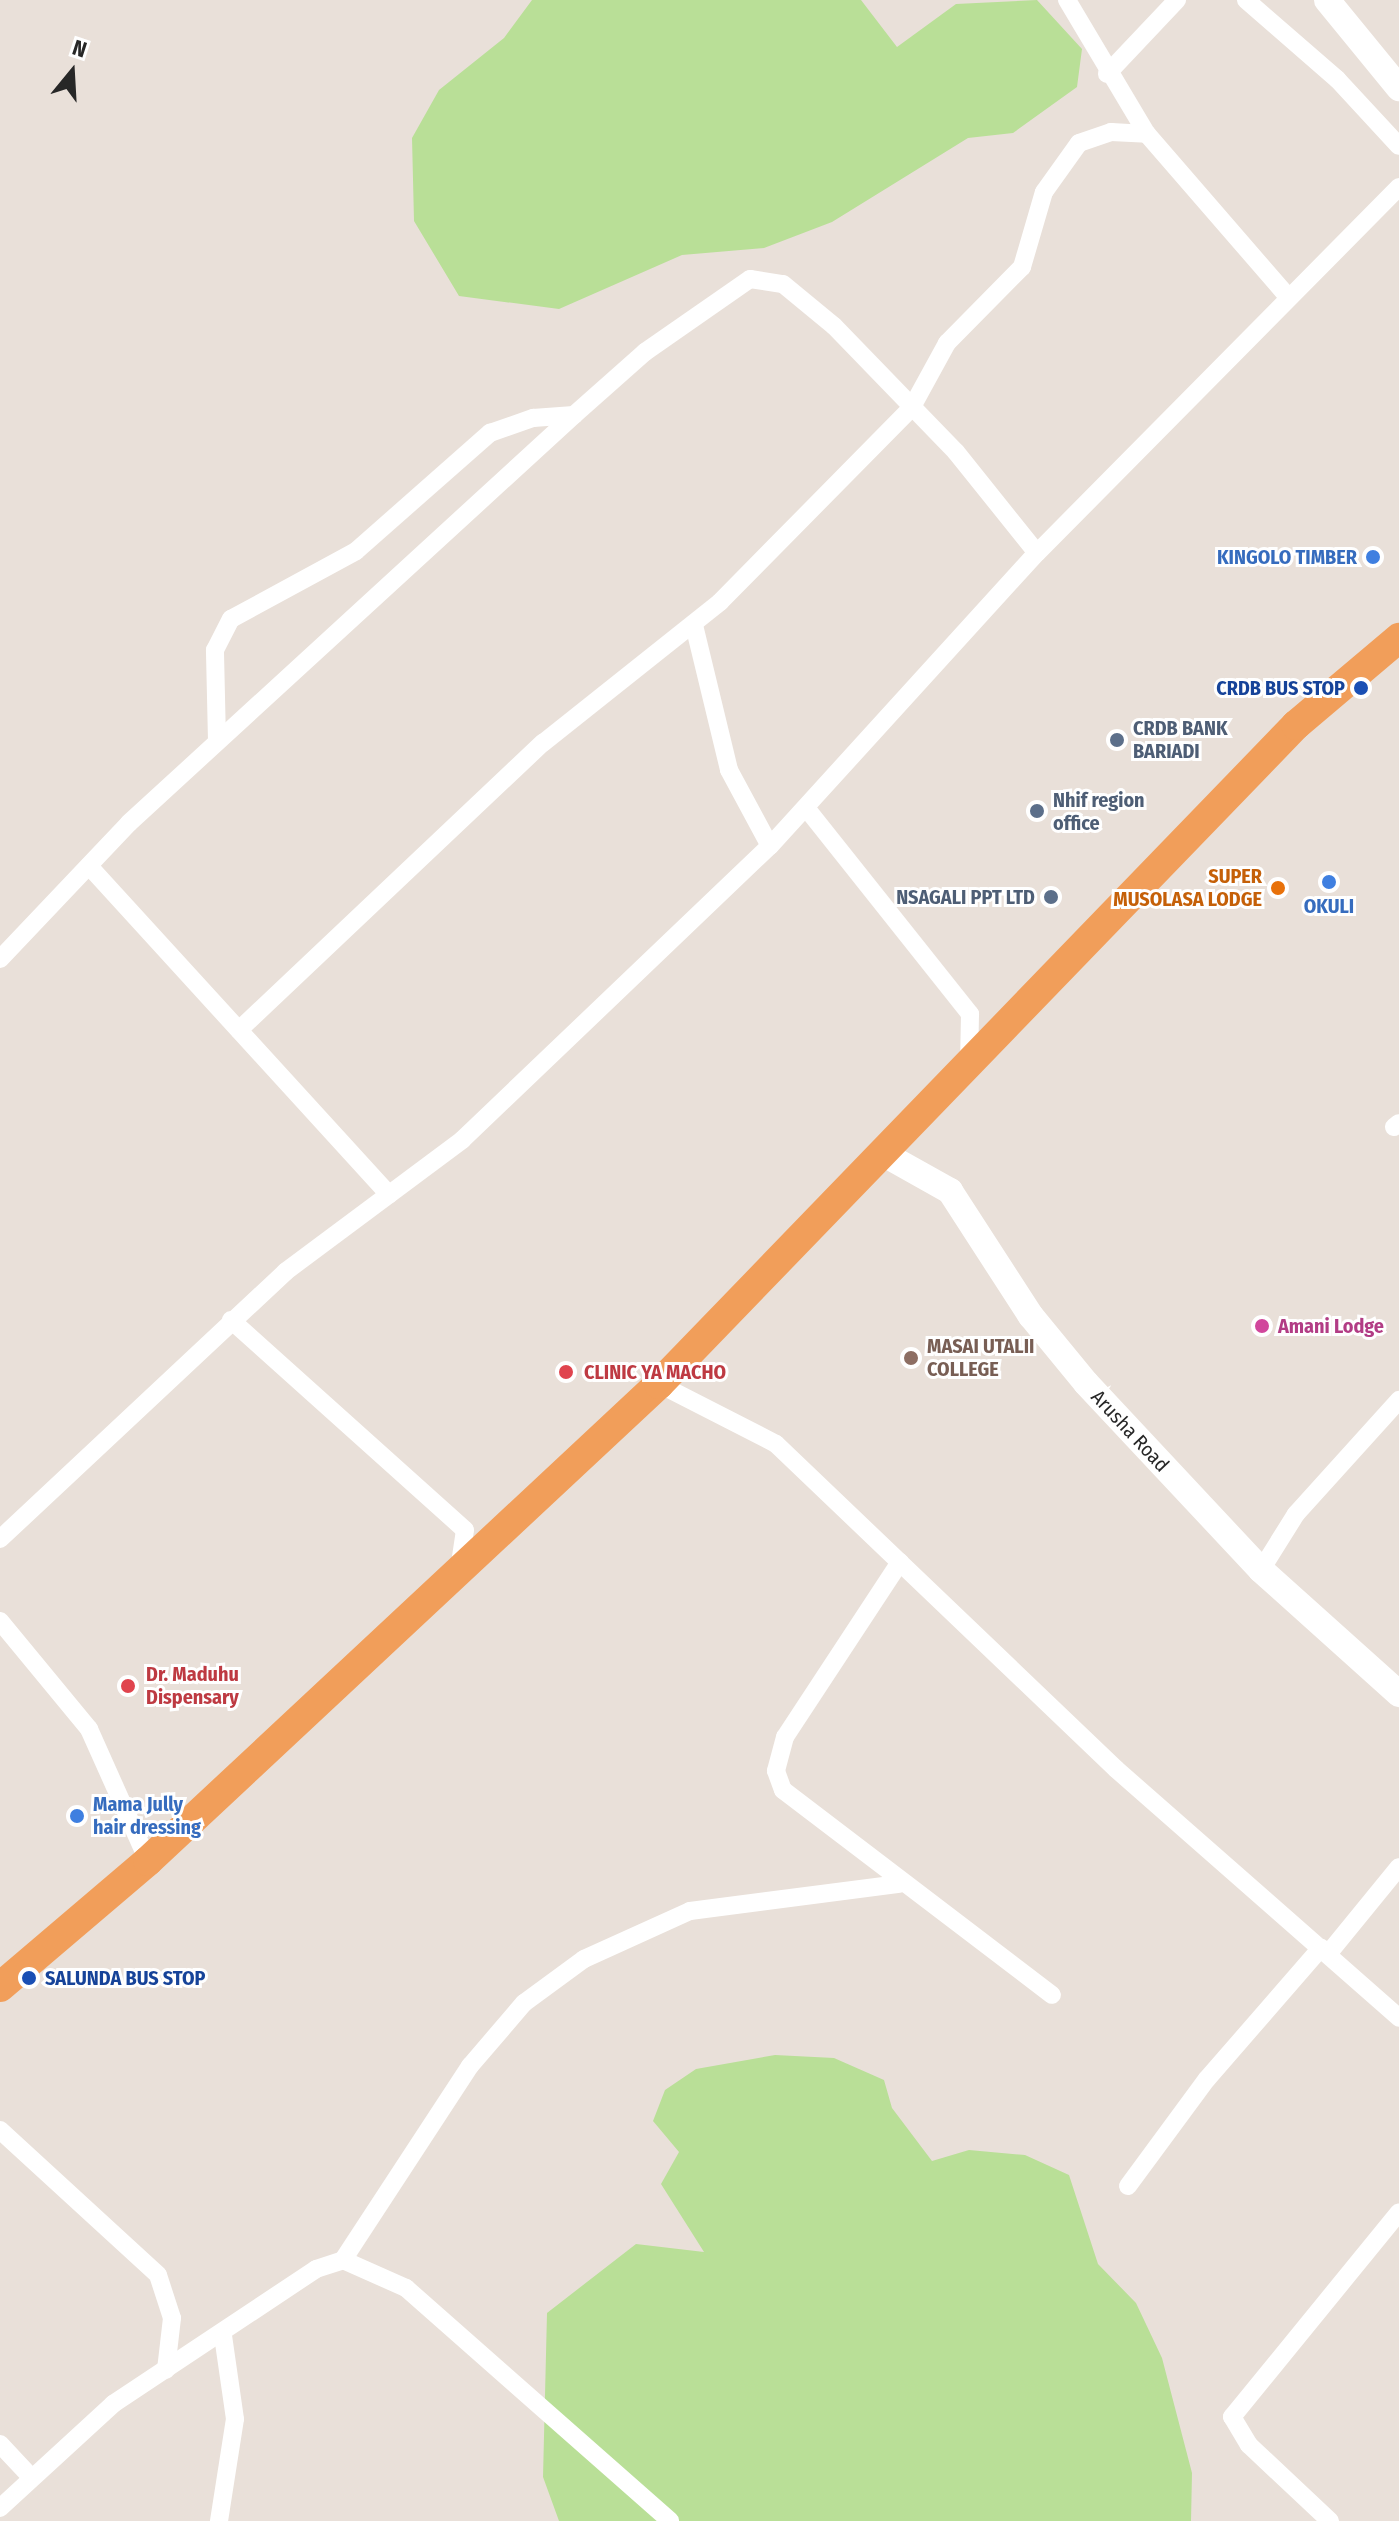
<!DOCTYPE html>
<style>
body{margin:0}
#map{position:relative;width:1399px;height:2521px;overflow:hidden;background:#e9e0d9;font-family:"Fira Sans Condensed",sans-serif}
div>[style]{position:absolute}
.green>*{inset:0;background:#b9df97}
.minor>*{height:18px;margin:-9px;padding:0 9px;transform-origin:9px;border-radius:9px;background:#fff}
.secondary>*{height:26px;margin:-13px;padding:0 13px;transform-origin:13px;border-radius:13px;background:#fff}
.trunk>*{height:30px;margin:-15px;padding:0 15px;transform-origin:15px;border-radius:15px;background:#f19e5a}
.dots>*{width:22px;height:22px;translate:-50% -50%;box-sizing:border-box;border:4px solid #fff;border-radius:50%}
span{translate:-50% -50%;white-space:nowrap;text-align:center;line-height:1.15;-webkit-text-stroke:6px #fff;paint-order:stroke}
.shop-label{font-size:20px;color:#366cbe;font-weight:700}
.right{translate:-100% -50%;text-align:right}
.left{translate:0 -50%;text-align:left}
.transit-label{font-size:20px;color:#164399;font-weight:700}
.service-label{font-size:20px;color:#4e5e75;font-weight:700}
.food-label{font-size:20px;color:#c56008;font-weight:700}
.hotel-label{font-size:20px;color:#b23c85;font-weight:700}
.education-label{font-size:20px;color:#785e54;font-weight:700}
.health-label{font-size:20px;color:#be3a42;font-weight:700}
.street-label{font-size:20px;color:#272727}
.north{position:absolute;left:32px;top:32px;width:80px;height:80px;-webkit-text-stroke:6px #fff;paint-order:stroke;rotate:18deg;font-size:22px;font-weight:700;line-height:32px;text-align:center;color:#272727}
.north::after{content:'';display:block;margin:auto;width:28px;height:36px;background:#272727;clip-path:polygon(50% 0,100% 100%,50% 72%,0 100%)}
</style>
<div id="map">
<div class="green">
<div style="clip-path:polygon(532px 0,861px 0,897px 47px,956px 4px,1037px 0,1082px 49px,1077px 87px,1013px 133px,968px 138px,832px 222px,764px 248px,682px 255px,559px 309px,459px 296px,414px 221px,412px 138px,439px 90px,504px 38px)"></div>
<div style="clip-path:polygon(775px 2055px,834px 2058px,884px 2080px,892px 2108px,932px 2161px,969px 2150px,1025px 2155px,1069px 2175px,1098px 2264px,1136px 2303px,1162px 2358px,1192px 2473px,1191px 2521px,559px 2521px,543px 2477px,547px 2313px,636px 2244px,704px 2252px,661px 2184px,679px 2152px,653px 2121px,665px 2090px,696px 2069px)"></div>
</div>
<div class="minor">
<div style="left:1067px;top:0;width:156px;rotate:59.2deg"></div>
<div style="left:1147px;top:134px;width:216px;rotate:49.1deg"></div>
<div style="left:1246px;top:0;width:121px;rotate:41deg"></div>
<div style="left:1337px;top:79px;width:91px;rotate:47.2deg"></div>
<div style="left:1107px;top:74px;width:102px;rotate:-46.6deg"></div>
<div style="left:694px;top:625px;width:149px;rotate:76.4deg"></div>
<div style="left:729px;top:770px;width:86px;rotate:61.7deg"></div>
<div style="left:217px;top:741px;width:91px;rotate:-91.3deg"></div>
<div style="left:215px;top:650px;width:35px;rotate:-63deg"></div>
<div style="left:231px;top:619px;width:142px;rotate:-28.5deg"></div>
<div style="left:356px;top:551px;width:179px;rotate:-41.4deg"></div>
<div style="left:490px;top:433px;width:46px;rotate:-19.2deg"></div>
<div style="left:533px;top:418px;width:41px;rotate:-4.2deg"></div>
<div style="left:807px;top:809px;width:262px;rotate:51.5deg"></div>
<div style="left:970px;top:1014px;width:52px;rotate:91.1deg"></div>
<div style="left:89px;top:866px;width:445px;rotate:47.6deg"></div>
<div style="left:0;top:959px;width:187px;rotate:-46.5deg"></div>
<div style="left:129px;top:823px;width:604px;rotate:-42.52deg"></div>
<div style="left:574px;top:415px;width:95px;rotate:-41.6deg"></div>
<div style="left:645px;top:352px;width:128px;rotate:-34.8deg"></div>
<div style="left:750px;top:279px;width:33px;rotate:9deg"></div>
<div style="left:783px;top:284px;width:66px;rotate:39.5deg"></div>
<div style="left:834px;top:326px;width:175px;rotate:45.9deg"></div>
<div style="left:956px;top:452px;width:129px;rotate:51.3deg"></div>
<div style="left:239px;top:1030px;width:418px;rotate:-43.4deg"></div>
<div style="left:543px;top:743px;width:226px;rotate:-38.5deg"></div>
<div style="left:720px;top:602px;width:274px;rotate:-45.4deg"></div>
<div style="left:912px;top:407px;width:73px;rotate:-61.3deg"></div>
<div style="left:947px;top:343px;width:107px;rotate:-45.4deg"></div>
<div style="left:1022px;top:267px;width:78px;rotate:-73.7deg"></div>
<div style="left:1044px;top:192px;width:60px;rotate:-54.5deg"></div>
<div style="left:1079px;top:143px;width:34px;rotate:-19deg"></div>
<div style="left:1111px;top:132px;width:36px;rotate:3deg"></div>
<div style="left:1394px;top:1127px;width:6px;rotate:-39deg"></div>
<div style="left:231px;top:1320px;width:314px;rotate:41.9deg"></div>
<div style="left:465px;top:1530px;width:40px;rotate:98.5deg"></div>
<div style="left:659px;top:1384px;width:131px;rotate:27.1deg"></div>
<div style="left:776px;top:1444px;width:470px;rotate:43.7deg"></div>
<div style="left:1116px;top:1769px;width:377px;rotate:41.3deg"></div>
<div style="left:0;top:1539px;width:391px;rotate:-43.1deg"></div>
<div style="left:285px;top:1272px;width:221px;rotate:-36.7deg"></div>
<div style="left:462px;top:1140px;width:426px;rotate:-43.7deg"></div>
<div style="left:770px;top:846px;width:396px;rotate:-47.7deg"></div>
<div style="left:1037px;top:553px;width:515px;rotate:-45.31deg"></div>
<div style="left:900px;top:1562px;width:209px;rotate:123.3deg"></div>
<div style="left:785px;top:1737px;width:35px;rotate:105deg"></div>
<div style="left:776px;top:1771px;width:20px;rotate:70deg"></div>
<div style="left:783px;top:1790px;width:338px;rotate:37.3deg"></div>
<div style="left:1261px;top:1570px;width:66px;rotate:-58deg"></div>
<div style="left:1296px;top:1514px;width:154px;rotate:-47.9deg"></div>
<div style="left:0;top:1621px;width:140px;rotate:50.5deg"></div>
<div style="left:89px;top:1729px;width:145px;rotate:65.9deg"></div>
<div style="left:1328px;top:1954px;width:112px;rotate:-50.8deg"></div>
<div style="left:0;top:2130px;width:214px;rotate:42.5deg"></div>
<div style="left:158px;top:2275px;width:45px;rotate:72deg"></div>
<div style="left:172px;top:2318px;width:52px;rotate:96.6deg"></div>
<div style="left:1128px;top:2186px;width:133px;rotate:-53.6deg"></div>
<div style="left:1207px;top:2079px;width:174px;rotate:-49deg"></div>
<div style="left:343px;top:2260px;width:232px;rotate:-56.8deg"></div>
<div style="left:470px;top:2066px;width:83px;rotate:-49.4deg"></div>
<div style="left:524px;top:2003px;width:74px;rotate:-36.3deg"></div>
<div style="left:584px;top:1959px;width:116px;rotate:-24.4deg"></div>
<div style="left:690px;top:1911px;width:211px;rotate:-7.4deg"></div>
<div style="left:0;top:2444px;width:42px;rotate:46.9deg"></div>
<div style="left:0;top:2508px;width:154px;rotate:-42.6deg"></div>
<div style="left:113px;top:2404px;width:244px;rotate:-33.6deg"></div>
<div style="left:316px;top:2269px;width:28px;rotate:-18deg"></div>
<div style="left:343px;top:2260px;width:69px;rotate:24deg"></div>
<div style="left:406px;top:2288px;width:352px;rotate:41.4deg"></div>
<div style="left:219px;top:2521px;width:103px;rotate:-81.1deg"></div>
<div style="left:235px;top:2419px;width:84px;rotate:-98.2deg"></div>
<div style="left:1330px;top:2521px;width:111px;rotate:-136.8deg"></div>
<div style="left:1249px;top:2445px;width:33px;rotate:-121deg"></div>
<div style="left:1232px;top:2417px;width:264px;rotate:-50.8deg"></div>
</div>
<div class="secondary">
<div style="left:1327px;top:0;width:114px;rotate:50.7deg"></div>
<div style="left:884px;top:1154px;width:76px;rotate:29.3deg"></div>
<div style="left:950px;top:1191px;width:149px;rotate:57.1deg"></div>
<div style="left:1031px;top:1316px;width:87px;rotate:50.6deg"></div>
<div style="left:1086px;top:1383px;width:256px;rotate:46.9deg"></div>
<div style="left:1261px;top:1570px;width:186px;rotate:41.9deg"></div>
</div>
<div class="trunk">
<div style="left:0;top:1987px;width:194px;rotate:-40.4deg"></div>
<div style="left:148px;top:1861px;width:699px;rotate:-43.03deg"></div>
<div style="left:659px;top:1384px;width:917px;rotate:-45.97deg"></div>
<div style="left:1296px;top:725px;width:135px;rotate:-40.2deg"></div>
</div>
<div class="dots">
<div style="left:1373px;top:557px;background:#3f7fe0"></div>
<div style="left:1361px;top:688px;background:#1a4fb4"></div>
<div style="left:1117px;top:740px;background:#5c6f8a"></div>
<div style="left:1037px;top:811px;background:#5c6f8a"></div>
<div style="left:1329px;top:882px;background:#3f7fe0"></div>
<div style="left:1278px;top:888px;background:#e8710a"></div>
<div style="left:1051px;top:897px;background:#5c6f8a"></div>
<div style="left:1262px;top:1326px;background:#d1479c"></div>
<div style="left:911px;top:1358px;background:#8d6e63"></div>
<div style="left:566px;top:1372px;background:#e0444e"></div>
<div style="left:128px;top:1686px;background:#e0444e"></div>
<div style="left:77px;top:1816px;background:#3f7fe0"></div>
<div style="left:29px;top:1978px;background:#1a4fb4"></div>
</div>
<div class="shop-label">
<span class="right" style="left:1357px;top:557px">KINGOLO TIMBER</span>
<span style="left:1329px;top:906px">OKULI</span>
<span class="left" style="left:93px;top:1816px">Mama Jully<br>hair dressing</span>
</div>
<div class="transit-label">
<span class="right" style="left:1345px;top:688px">CRDB BUS STOP</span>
<span class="left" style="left:45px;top:1978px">SALUNDA BUS STOP</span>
</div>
<div class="service-label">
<span class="left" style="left:1133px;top:740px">CRDB BANK<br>BARIADI</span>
<span class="left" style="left:1053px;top:812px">Nhif region<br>office</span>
<span class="right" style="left:1035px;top:897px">NSAGALI PPT LTD</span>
</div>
<div class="food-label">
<span class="right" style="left:1262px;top:888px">SUPER<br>MUSOLASA LODGE</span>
</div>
<div class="hotel-label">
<span class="left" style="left:1278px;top:1326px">Amani Lodge</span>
</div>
<div class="education-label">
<span class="left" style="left:927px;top:1358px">MASAI UTALII<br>COLLEGE</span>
</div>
<div class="health-label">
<span class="left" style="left:584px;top:1372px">CLINIC YA MACHO</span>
<span class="left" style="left:146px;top:1686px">Dr. Maduhu<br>Dispensary</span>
</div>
<div class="street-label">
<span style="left:1130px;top:1431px;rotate:47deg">Arusha Road</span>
</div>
<div class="north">N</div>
</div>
